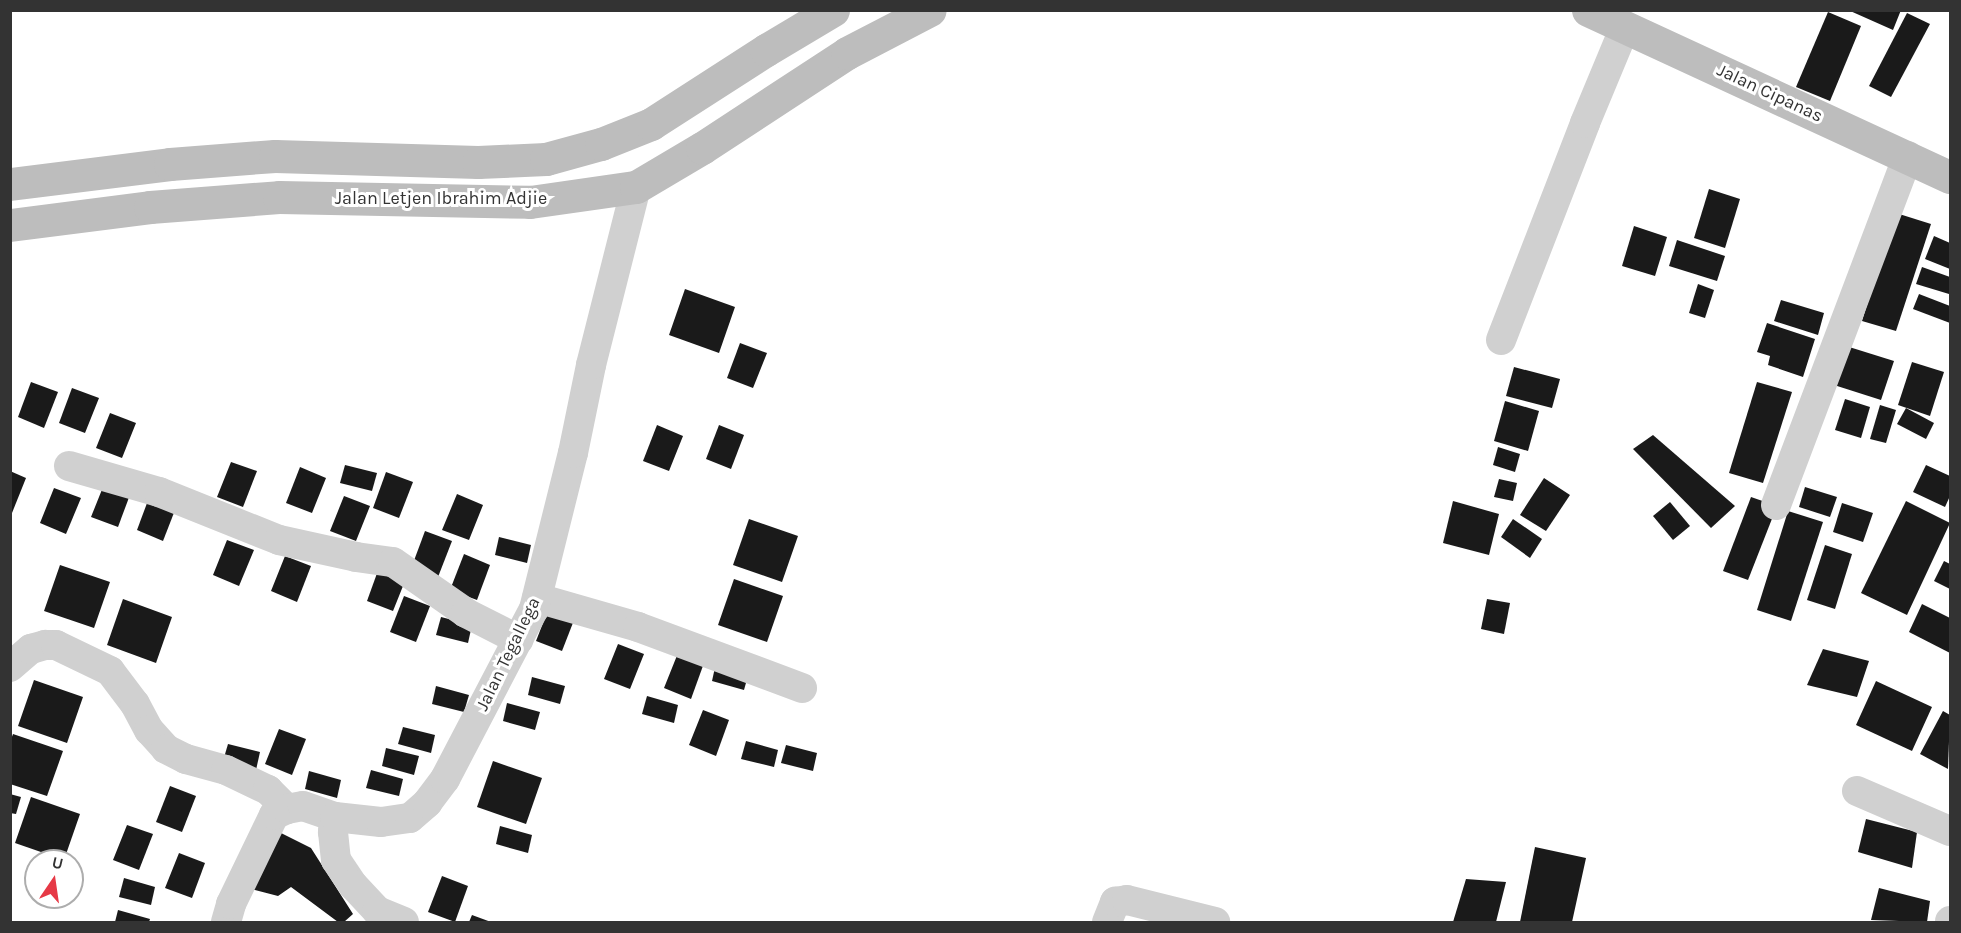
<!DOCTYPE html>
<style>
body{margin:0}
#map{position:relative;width:1961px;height:933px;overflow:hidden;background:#fff;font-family:Karla,sans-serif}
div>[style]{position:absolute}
.building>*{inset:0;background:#1a1a1a}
.street>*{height:30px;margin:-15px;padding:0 15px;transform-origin:15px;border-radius:15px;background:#d0d0d0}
.secondary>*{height:33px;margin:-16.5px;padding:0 16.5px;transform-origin:16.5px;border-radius:16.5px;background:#bdbdbd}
span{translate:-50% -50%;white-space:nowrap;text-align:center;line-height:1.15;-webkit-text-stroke:6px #fff;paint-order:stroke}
.street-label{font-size:18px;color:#333}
.frame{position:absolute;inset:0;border:12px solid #333;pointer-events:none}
.north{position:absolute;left:24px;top:849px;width:60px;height:60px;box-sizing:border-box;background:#fff;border:2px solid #adadad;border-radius:50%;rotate:13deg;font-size:16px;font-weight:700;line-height:24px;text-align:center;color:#333}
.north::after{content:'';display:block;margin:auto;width:21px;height:27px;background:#e63946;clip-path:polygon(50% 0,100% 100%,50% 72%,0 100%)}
</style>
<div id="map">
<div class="building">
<div style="clip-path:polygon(1848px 10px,1901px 10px,1893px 30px)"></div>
<div style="clip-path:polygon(1828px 12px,1861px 26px,1830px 101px,1796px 87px)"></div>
<div style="clip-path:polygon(1907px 13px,1930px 24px,1891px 97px,1869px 86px)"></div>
<div style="clip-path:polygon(1709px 189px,1740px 199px,1725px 248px,1694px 238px)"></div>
<div style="clip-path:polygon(1896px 213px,1931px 224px,1896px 331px,1862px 321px)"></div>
<div style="clip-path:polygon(1634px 226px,1667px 237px,1655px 276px,1622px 266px)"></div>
<div style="clip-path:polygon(1934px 236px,1950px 243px,1950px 269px,1925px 259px)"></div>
<div style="clip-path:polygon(1677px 240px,1725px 256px,1717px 281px,1669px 266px)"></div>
<div style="clip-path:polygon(1922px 267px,1950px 277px,1949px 294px,1916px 284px)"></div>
<div style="clip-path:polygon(1698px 284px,1714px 290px,1705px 318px,1689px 313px)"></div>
<div style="clip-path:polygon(685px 289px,735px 307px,719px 353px,669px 335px)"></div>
<div style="clip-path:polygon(1919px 294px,1950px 306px,1950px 323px,1913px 309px)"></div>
<div style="clip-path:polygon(1781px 300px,1824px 313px,1818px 335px,1774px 321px)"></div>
<div style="clip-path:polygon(1767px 323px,1815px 339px,1803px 377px,1768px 365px,1770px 356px,1757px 352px)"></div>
<div style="clip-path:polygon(740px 343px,767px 353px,753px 388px,727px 378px)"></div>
<div style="clip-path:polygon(1846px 346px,1894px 361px,1881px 400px,1834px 385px)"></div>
<div style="clip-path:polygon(1912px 362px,1944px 372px,1930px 416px,1898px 405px)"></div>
<div style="clip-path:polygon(1514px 367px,1560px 379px,1552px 408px,1506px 396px)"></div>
<div style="clip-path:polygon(31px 382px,58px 392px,44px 428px,18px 417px)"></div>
<div style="clip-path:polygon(1757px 382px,1792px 392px,1763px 483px,1729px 473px)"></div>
<div style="clip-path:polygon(72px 388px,99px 398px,85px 433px,59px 423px)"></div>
<div style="clip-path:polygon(1845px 399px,1870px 407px,1861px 438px,1835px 430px)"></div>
<div style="clip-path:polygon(1505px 401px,1539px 411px,1528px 451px,1494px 441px)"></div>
<div style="clip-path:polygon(1880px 405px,1896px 410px,1886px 443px,1870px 439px)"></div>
<div style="clip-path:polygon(1906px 408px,1934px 423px,1926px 439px,1897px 424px)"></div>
<div style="clip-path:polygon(110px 413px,136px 423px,122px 458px,96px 448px)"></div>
<div style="clip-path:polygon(657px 425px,683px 436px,669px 471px,643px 461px)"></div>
<div style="clip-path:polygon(719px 425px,744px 435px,731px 469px,706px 459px)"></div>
<div style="clip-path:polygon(1653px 435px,1735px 506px,1711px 528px,1633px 449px)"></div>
<div style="clip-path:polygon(1498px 447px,1520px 454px,1515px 472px,1493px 465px)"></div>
<div style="clip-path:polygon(231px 462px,257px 471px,243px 507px,217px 497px)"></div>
<div style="clip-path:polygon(345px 465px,377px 473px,372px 491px,340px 483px)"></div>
<div style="clip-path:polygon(1926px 465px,1950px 476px,1950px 496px,1945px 507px,1913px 492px)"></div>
<div style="clip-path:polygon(300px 467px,326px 478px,312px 513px,286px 503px)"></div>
<div style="clip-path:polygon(10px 471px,26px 478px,12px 513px,10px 512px)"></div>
<div style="clip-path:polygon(386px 472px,413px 482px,399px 518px,373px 508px)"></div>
<div style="clip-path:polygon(1544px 478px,1570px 495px,1546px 531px,1520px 515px)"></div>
<div style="clip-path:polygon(1499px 479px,1517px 483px,1513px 501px,1494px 497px)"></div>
<div style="clip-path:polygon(105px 482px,131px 492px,118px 527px,91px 517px)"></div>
<div style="clip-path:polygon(1805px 487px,1837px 497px,1830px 517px,1799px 507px)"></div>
<div style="clip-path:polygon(54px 488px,81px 498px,66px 534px,40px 523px)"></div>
<div style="clip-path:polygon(457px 494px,483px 505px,469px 540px,442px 530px)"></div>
<div style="clip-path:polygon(150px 495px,177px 505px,163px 541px,137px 530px)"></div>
<div style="clip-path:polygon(344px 496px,370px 506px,356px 541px,330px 531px)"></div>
<div style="clip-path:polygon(1751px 497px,1777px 506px,1748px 580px,1723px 571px)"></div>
<div style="clip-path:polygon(1453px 501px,1499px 514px,1489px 555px,1443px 543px)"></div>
<div style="clip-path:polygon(1906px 501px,1950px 523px,1907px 615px,1861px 593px)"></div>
<div style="clip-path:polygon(1670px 502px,1690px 526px,1673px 540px,1653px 516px)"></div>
<div style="clip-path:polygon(1842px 503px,1873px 513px,1863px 542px,1833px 532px)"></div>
<div style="clip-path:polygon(1788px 511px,1823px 522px,1791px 621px,1757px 610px)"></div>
<div style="clip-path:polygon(749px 519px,798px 536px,782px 582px,733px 565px)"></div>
<div style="clip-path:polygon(1513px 519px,1542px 539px,1530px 558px,1501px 537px)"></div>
<div style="clip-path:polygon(425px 531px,452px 541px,438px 577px,412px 566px)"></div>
<div style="clip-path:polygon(499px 537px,531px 545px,527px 563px,495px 555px)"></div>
<div style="clip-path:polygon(227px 540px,254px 550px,239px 586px,213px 575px)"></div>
<div style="clip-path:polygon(1825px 545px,1852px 554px,1835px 609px,1807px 600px)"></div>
<div style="clip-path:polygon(464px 554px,490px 565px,477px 600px,450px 590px)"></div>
<div style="clip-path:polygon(285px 556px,311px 566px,297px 602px,271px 591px)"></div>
<div style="clip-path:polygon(1944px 561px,1950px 564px,1950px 589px,1934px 581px)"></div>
<div style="clip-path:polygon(60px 565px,110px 582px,94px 628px,44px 611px)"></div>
<div style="clip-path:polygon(380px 565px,407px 576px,393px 611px,367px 601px)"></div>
<div style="clip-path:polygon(734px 579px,783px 596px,767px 642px,718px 625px)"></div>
<div style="clip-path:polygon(404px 596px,430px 606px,416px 642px,390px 632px)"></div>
<div style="clip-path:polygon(123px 599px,172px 617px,156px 663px,107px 645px)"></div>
<div style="clip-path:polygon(1487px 599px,1510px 603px,1504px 634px,1481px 629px)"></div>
<div style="clip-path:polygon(1922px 604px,1950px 618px,1950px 653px,1909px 632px)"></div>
<div style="clip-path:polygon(550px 605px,576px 615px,562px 651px,536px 641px)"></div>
<div style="clip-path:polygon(441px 617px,472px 625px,468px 643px,436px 635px)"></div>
<div style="clip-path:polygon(618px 644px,644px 654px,630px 689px,604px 679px)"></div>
<div style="clip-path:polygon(1823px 649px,1869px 661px,1857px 697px,1807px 685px)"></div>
<div style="clip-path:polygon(678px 653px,704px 663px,691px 699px,664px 688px)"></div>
<div style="clip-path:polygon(716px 663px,749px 672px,744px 690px,712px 681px)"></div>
<div style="clip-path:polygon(532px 677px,565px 686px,560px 704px,528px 695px)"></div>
<div style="clip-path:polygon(34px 680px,83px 697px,67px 743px,18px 726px)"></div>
<div style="clip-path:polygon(1876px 681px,1932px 707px,1912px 751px,1856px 725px)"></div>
<div style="clip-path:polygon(436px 686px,469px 695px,464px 712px,432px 704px)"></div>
<div style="clip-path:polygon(647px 696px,678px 705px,674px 723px,642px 714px)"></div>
<div style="clip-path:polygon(507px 703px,540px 712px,535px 730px,503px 721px)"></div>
<div style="clip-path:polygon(703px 710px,729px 720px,716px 756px,689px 745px)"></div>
<div style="clip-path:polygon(1943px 711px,1950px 715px,1948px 769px,1920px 754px)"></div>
<div style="clip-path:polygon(403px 727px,435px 735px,431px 753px,398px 744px)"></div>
<div style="clip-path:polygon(279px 729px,306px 739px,292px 775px,265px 764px)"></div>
<div style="clip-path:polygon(13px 734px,63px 751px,47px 796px,10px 784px,10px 742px)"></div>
<div style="clip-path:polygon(746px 741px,778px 750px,774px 767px,741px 759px)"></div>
<div style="clip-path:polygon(228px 744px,260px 752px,256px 770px,223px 761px)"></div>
<div style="clip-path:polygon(786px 745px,817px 753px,813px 771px,781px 763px)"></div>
<div style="clip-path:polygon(386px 748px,419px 756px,414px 775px,382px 766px)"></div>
<div style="clip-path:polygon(493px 761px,542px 778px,526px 824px,477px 807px)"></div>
<div style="clip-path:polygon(371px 770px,403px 779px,399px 796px,366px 788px)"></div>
<div style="clip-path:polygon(309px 771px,341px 780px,337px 798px,305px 789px)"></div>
<div style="clip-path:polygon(170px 786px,196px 796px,182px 832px,156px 822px)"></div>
<div style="clip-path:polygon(10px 794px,21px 797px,16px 814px,10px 813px)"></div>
<div style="clip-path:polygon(31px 797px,80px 814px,64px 860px,15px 843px)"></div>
<div style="clip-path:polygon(1866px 819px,1917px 832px,1912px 868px,1858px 852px)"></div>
<div style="clip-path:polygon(127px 825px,153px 834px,139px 870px,113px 860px)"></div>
<div style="clip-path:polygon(500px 826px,532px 835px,528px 853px,496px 844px)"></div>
<div style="clip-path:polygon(279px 832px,311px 848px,353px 914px,344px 922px,338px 922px,291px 887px,278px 896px,247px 888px)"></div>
<div style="clip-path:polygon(1535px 847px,1586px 858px,1572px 922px,1520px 922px)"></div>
<div style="clip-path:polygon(179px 853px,205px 863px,192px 898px,165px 888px)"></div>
<div style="clip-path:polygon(442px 876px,468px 886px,455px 922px,428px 912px)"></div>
<div style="clip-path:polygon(124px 878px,155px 887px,151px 905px,119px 897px)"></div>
<div style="clip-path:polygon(1466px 879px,1506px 882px,1496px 922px,1453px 922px)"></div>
<div style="clip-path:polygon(1879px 888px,1930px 901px,1927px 922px,1871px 920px)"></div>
<div style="clip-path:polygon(118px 910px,150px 919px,149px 922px,115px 922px)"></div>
<div style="clip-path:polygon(472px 915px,491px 922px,469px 922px)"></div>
</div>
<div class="street">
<div style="left:1501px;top:340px;width:233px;rotate:-68.8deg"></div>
<div style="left:1585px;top:123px;width:104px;rotate:-67.4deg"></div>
<div style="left:69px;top:466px;width:94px;rotate:16.1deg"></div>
<div style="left:159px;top:492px;width:129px;rotate:21.8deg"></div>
<div style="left:279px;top:540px;width:79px;rotate:12.4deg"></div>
<div style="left:356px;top:557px;width:37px;rotate:8deg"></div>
<div style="left:393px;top:562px;width:89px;rotate:34.9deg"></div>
<div style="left:466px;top:613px;width:59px;rotate:27deg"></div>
<div style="left:1776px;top:505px;width:373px;rotate:-69.3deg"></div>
<div style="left:537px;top:598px;width:105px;rotate:16deg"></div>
<div style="left:638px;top:627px;width:175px;rotate:20.4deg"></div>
<div style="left:10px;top:667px;width:28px;rotate:-41deg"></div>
<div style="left:31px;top:649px;width:15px;rotate:-16deg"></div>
<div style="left:45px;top:645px;width:11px"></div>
<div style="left:56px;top:645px;width:60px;rotate:25.7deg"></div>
<div style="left:110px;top:671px;width:41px;rotate:52.9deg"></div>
<div style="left:135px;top:704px;width:30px;rotate:62deg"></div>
<div style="left:149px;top:730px;width:25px;rotate:48deg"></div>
<div style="left:166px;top:749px;width:22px;rotate:27deg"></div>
<div style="left:186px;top:759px;width:41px;rotate:15.4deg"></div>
<div style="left:226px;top:770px;width:47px;rotate:25.5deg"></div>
<div style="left:268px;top:790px;width:27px;rotate:45deg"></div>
<div style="left:1857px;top:791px;width:101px;rotate:23.3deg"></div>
<div style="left:335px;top:817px;width:15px;rotate:98deg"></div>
<div style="left:333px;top:832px;width:28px;rotate:84deg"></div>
<div style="left:336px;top:860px;width:30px;rotate:56deg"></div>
<div style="left:353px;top:885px;width:35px;rotate:47deg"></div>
<div style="left:377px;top:911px;width:29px;rotate:22deg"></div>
<div style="left:226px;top:922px;width:19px;rotate:-74deg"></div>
<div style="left:231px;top:904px;width:99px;rotate:-64.2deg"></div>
<div style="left:274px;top:815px;width:14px;rotate:-25deg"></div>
<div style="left:287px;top:809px;width:16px;rotate:-11deg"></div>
<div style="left:303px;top:806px;width:34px;rotate:19deg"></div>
<div style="left:335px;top:817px;width:46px;rotate:6.2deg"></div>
<div style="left:381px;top:822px;width:29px;rotate:-8deg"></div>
<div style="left:410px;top:818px;width:23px;rotate:-41deg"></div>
<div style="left:427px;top:803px;width:30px;rotate:-53deg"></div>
<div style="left:445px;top:779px;width:192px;rotate:-62.4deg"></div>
<div style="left:534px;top:609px;width:161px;rotate:-76deg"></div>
<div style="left:573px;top:453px;width:90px;rotate:-78.4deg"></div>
<div style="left:591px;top:365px;width:184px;rotate:-75.8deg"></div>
<div style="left:1107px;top:922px;width:22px;rotate:-68deg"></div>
<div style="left:1115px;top:902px;width:12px;rotate:-9deg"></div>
<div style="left:1127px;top:900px;width:91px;rotate:14deg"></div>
<div style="left:1950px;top:922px;width:1px;rotate:-90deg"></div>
</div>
<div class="secondary">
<div style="left:1588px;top:10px;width:399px;rotate:24.8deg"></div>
<div style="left:10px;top:184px;width:161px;rotate:-7.1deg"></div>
<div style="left:170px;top:164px;width:105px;rotate:-4.4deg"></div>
<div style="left:275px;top:156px;width:203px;rotate:1.7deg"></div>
<div style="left:478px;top:162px;width:68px;rotate:-2.5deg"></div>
<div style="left:546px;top:159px;width:57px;rotate:-15.3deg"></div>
<div style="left:601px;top:144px;width:54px;rotate:-21.8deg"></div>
<div style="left:651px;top:124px;width:137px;rotate:-32.8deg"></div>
<div style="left:766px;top:50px;width:78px;rotate:-30.8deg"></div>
<div style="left:10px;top:225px;width:141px;rotate:-7.3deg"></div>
<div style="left:150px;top:207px;width:129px;rotate:-4.4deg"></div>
<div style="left:279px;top:197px;width:251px;rotate:1.1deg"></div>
<div style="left:530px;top:202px;width:107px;rotate:-8.1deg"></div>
<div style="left:636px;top:187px;width:77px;rotate:-30.6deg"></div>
<div style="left:702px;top:148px;width:173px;rotate:-33.2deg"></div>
<div style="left:847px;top:53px;width:93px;rotate:-27.4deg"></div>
</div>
<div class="street-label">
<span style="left:1770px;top:93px;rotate:25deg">Jalan Cipanas</span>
<span style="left:441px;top:198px">Jalan Letjen Ibrahim Adjie</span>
<span style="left:508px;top:654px;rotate:-64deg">Jalan Tegallega</span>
</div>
<div class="frame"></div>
<div class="north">U</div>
</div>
